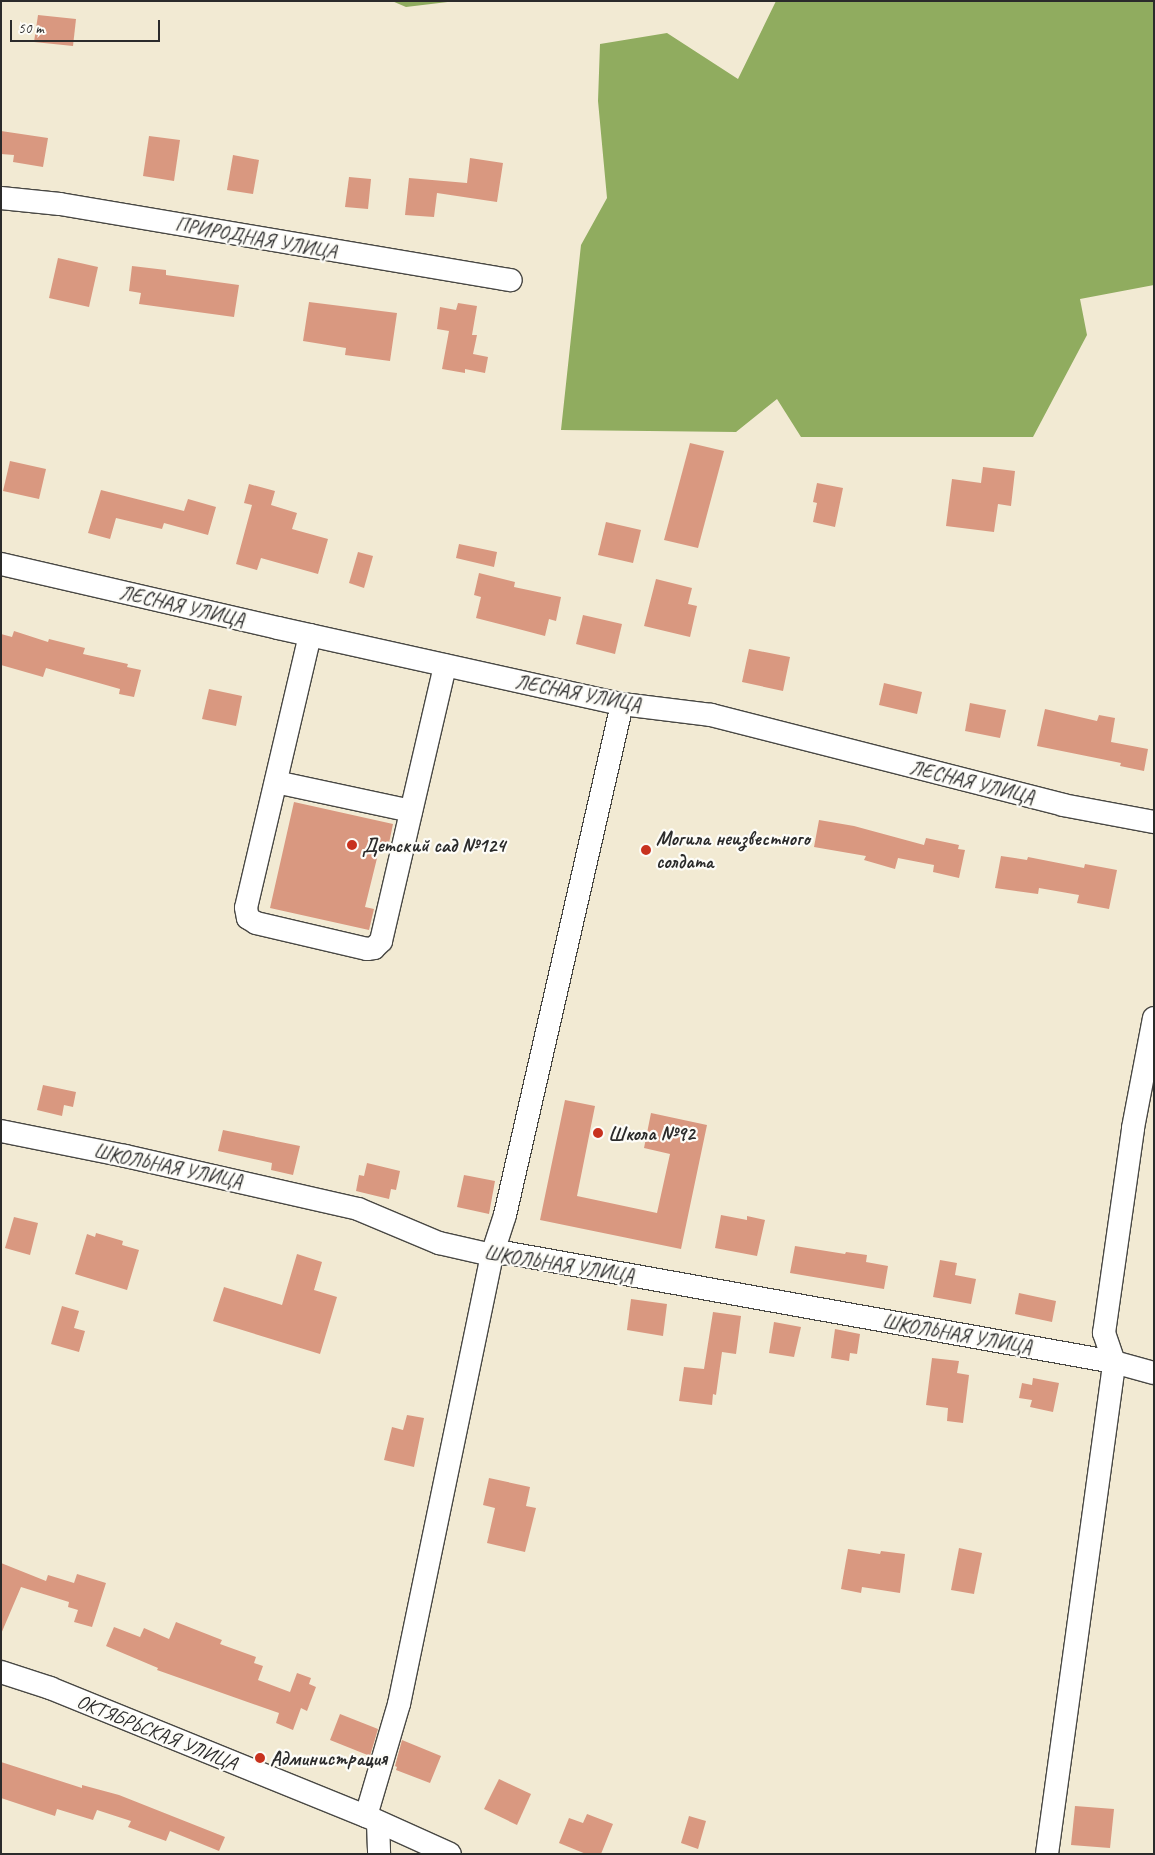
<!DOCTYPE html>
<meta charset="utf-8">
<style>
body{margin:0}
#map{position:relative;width:1155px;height:1855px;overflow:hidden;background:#f2ead3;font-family:Caveat,sans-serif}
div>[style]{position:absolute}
.forest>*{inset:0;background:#90ac5f}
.building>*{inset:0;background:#d99880}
.roads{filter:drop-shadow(1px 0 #494844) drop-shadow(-1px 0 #494844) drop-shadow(0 1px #494844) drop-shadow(0 -1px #494844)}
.minor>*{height:22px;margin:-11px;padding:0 11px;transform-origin:11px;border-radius:11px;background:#fff}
.dots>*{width:14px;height:14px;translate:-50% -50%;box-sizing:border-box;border:2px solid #fdfcf7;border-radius:50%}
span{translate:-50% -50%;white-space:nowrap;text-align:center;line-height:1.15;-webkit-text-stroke:4.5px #fdfcf7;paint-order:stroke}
.street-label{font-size:20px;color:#2b2b2b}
.poi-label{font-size:20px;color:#2b2b2b;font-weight:700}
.left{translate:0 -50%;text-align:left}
.frame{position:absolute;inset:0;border:2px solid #2b2b2b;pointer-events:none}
.scale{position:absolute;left:10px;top:20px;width:150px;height:22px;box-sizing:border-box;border:2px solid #2b2b2b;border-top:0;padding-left:6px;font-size:15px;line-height:18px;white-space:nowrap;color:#2b2b2b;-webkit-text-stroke:4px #fdfcf7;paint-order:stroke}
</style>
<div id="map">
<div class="forest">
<div style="clip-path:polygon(392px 1px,456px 1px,406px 7px)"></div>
<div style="clip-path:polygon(776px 1px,1154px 1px,1154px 285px,1080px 299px,1087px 335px,1033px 437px,801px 437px,777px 399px,736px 432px,561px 430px,581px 245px,607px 198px,598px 101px,600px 44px,667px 33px,738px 79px)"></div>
</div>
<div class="building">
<div style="clip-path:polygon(38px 15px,76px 19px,73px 46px,34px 42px)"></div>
<div style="clip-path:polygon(1px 131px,48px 138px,43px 167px,13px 162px,14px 155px,1px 154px)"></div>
<div style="clip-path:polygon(149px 136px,180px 140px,174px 181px,143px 176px)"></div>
<div style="clip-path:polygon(233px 155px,259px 160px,253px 194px,227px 190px)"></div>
<div style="clip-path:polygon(470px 158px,503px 163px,497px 202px,437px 193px,434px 217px,405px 215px,409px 178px,467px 183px)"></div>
<div style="clip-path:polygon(349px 177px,371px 179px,368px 209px,345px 207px)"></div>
<div style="clip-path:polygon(58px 258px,98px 267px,89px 307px,49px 298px)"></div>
<div style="clip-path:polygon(132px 266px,166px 270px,166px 275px,239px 285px,234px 317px,139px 304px,141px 293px,129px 291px)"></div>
<div style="clip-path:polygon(309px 302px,397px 313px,390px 361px,345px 355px,346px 348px,303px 341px)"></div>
<div style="clip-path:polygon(458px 303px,477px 306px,472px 335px,477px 335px,473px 354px,488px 357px,485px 373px,465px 369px,465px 373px,442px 369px,449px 331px,437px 329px,440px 307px,456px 310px)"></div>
<div style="clip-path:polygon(690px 443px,724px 451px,698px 548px,664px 540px)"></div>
<div style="clip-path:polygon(10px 461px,46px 469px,39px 499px,3px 491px)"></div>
<div style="clip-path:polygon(983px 467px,1015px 471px,1011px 506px,998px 504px,994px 532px,946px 526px,952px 479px,981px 483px)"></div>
<div style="clip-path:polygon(817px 483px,843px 488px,835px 527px,813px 522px,817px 503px,813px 502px)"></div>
<div style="clip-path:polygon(249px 484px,275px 491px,271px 505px,297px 513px,292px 529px,328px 539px,318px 574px,261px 558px,257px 570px,236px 564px,252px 505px,244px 503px)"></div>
<div style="clip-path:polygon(101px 490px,184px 511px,188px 499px,216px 507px,208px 535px,164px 523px,162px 529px,116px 518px,110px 539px,88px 533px)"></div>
<div style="clip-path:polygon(606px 522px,641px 530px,633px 563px,598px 555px)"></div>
<div style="clip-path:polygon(459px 544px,497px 552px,494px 567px,456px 558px)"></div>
<div style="clip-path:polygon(358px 552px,373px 556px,364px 588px,349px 583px)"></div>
<div style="clip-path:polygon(479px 573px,515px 582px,514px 587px,561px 597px,556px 621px,549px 619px,545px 636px,476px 618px,481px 597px,474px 595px)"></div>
<div style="clip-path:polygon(656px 579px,692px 588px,688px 604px,697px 606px,690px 637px,644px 626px)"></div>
<div style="clip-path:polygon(583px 615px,622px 624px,615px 654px,576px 644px)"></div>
<div style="clip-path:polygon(14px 631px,48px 642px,49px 639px,85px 648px,83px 654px,128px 664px,127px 667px,141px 670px,134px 697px,119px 694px,120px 689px,46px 668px,43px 677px,1px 665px,1px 634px,12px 637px)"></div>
<div style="clip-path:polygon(749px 649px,790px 657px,783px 691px,742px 682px)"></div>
<div style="clip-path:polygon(884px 683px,922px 692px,917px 714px,879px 705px)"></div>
<div style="clip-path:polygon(209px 689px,242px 696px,236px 726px,202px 719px)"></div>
<div style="clip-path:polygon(970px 703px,1006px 710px,1000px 738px,965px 731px)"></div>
<div style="clip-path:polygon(1045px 709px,1097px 721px,1099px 715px,1115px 718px,1111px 742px,1148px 749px,1144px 771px,1120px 766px,1121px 763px,1037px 746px)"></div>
<div style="clip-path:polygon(294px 802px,393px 824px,388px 848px,380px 846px,365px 907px,374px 909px,369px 930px,270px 908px)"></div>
<div style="clip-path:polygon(819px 820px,854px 826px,924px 845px,926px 838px,959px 845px,958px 849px,965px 850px,959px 878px,933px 872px,934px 865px,903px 859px,898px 858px,895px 869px,864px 860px,866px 856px,814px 847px)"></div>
<div style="clip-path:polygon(1001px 856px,1027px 860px,1028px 857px,1084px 868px,1085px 864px,1117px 870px,1109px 909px,1077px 903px,1079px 895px,1039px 888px,1038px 894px,995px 888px)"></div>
<div style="clip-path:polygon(43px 1085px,76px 1092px,73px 1107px,64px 1105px,62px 1116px,37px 1110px)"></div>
<div style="clip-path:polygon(565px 1100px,595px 1106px,577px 1196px,657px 1213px,670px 1154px,644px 1148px,651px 1113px,707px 1125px,681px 1249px,540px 1220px)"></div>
<div style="clip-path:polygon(223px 1130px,300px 1146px,293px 1175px,271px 1170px,272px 1163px,218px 1151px)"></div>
<div style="clip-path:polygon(367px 1163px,400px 1171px,396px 1190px,391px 1189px,389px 1199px,356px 1191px,359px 1175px,364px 1176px)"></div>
<div style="clip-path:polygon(464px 1175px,495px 1181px,489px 1214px,457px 1207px)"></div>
<div style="clip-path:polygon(721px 1215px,747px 1220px,747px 1216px,765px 1220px,757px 1256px,715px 1248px)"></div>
<div style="clip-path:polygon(14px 1217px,38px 1223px,30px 1255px,5px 1248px)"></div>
<div style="clip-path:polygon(96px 1233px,123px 1241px,122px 1245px,139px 1250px,127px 1290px,75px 1274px,87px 1234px,95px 1237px)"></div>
<div style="clip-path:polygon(795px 1246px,845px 1254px,846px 1252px,867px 1255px,866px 1262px,888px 1266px,884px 1289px,790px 1273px)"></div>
<div style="clip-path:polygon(297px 1254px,322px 1262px,314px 1290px,337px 1297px,320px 1354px,213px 1321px,224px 1287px,282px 1305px)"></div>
<div style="clip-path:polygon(940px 1260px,957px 1263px,955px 1275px,976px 1279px,971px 1304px,933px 1297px)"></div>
<div style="clip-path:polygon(1019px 1293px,1056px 1301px,1052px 1322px,1015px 1314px)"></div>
<div style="clip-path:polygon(631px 1299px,667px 1304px,663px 1336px,627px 1330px)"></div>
<div style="clip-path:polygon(62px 1306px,79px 1311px,74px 1328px,85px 1331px,79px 1352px,51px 1344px)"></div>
<div style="clip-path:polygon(713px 1312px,741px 1316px,736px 1354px,722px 1352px,716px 1395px,713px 1394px,712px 1405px,679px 1401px,684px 1367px,704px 1369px)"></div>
<div style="clip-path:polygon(774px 1322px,801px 1327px,794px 1357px,769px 1353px)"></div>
<div style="clip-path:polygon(835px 1329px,860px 1334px,857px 1354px,850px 1353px,849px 1361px,831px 1358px)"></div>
<div style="clip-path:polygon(932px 1358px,959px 1361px,957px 1373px,969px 1375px,963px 1423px,947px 1421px,948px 1408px,926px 1405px)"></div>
<div style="clip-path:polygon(1033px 1378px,1059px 1383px,1053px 1412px,1030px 1407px,1032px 1400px,1019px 1398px,1022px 1383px,1032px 1385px)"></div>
<div style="clip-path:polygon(407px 1415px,424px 1418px,414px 1467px,384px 1460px,392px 1427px,403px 1430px)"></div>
<div style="clip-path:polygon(489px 1478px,530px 1487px,526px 1506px,536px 1508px,525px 1552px,487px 1543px,495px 1508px,483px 1505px)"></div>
<div style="clip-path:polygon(959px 1548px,982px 1553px,974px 1594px,951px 1590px)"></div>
<div style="clip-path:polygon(848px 1549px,880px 1554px,881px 1551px,905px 1554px,900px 1593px,862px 1587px,861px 1593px,841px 1589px)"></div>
<div style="clip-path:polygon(1px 1563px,46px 1581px,48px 1575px,74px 1583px,77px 1574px,106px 1583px,92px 1627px,74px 1622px,78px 1610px,68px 1607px,69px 1602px,21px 1587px,1px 1634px)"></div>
<div style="clip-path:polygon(176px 1622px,222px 1640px,220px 1644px,256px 1657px,254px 1663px,263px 1666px,258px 1680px,290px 1692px,297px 1673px,311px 1678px,309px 1684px,316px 1687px,307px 1711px,301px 1708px,293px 1730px,276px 1723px,279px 1713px,157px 1670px,158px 1668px,106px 1646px,114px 1627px,140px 1637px,144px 1628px,169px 1639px)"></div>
<div style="clip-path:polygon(340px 1714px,378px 1729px,370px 1756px,330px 1740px)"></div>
<div style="clip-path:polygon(402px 1740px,441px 1756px,430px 1783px,396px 1770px,397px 1767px,395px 1766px)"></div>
<div style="clip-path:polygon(1px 1762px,82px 1788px,82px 1785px,119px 1795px,225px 1837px,219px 1851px,170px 1831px,166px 1841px,128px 1827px,131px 1821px,97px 1810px,93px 1820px,57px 1809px,55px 1816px,1px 1798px)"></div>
<div style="clip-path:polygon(499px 1779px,531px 1794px,517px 1825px,484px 1809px)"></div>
<div style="clip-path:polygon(1075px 1806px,1114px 1809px,1110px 1848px,1071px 1845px)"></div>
<div style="clip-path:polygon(587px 1814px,613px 1824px,601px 1854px,586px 1854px,559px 1843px,569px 1818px,583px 1823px)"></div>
<div style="clip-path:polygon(689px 1816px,706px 1821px,698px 1849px,681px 1843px)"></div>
</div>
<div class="roads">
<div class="minor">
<div style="left:1px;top:198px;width:59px;rotate:5.8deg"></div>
<div style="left:60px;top:204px;width:457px;rotate:9.6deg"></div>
<div style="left:1px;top:564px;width:284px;rotate:13deg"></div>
<div style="left:278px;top:628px;width:352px;rotate:12.5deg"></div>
<div style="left:622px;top:704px;width:90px;rotate:7deg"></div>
<div style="left:711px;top:715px;width:363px;rotate:14.3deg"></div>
<div style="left:1063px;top:805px;width:93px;rotate:10.6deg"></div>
<div style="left:310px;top:635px;width:280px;rotate:103.2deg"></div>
<div style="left:246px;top:908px;width:10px;rotate:79deg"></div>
<div style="left:248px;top:918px;width:9px;rotate:32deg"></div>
<div style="left:256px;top:923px;width:114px;rotate:13.2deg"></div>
<div style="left:367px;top:949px;width:7px;rotate:-8deg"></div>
<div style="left:374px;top:948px;width:10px;rotate:-45deg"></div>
<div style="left:381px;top:941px;width:283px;rotate:-76.9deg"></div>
<div style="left:276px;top:782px;width:138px;rotate:12.1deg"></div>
<div style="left:1px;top:1131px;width:126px;rotate:11.4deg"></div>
<div style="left:125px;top:1156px;width:239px;rotate:12.8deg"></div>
<div style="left:358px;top:1209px;width:88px;rotate:22.8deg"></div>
<div style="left:439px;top:1243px;width:54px;rotate:12.8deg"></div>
<div style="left:492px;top:1255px;width:16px;rotate:-7deg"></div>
<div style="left:508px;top:1253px;width:616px;rotate:10.2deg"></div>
<div style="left:1114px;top:1362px;width:41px;rotate:15.4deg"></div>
<div style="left:1px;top:1672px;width:52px;rotate:18.1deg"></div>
<div style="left:50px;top:1688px;width:341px;rotate:22.1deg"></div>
<div style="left:366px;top:1816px;width:92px;rotate:24.3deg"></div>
<div style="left:366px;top:1816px;width:117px;rotate:-73.6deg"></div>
<div style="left:399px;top:1704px;width:459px;rotate:-78.3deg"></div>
<div style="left:492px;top:1255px;width:42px;rotate:-72deg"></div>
<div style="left:505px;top:1215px;width:524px;rotate:-77.1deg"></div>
<div style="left:378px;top:1822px;width:32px;rotate:88deg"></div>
<div style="left:1047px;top:1854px;width:497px;rotate:-82.2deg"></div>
<div style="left:1114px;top:1362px;width:31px;rotate:-109deg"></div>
<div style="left:1104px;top:1333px;width:207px;rotate:-81.9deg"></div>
<div style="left:1133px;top:1128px;width:112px;rotate:-79.2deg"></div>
</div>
</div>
<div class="dots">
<div style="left:352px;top:845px;background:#c8321e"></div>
<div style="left:646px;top:850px;background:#c8321e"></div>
<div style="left:598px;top:1133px;background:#c8321e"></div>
<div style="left:260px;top:1758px;background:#c8321e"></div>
</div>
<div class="street-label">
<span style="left:256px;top:238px;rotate:10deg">ПРИРОДНАЯ УЛИЦА</span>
<span style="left:182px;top:606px;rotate:13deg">ЛЕСНАЯ УЛИЦА</span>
<span style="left:578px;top:693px;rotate:11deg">ЛЕСНАЯ УЛИЦА</span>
<span style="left:972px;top:782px;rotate:14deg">ЛЕСНАЯ УЛИЦА</span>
<span style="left:168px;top:1166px;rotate:12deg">ШКОЛЬНАЯ УЛИЦА</span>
<span style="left:559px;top:1264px;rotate:9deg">ШКОЛЬНАЯ УЛИЦА</span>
<span style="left:957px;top:1334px;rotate:10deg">ШКОЛЬНАЯ УЛИЦА</span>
<span style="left:157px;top:1732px;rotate:22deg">ОКТЯБРЬСКАЯ УЛИЦА</span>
</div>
<div class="poi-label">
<span class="left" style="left:656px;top:850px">Могила неизвестного<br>солдата</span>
<span class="left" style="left:362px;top:845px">Детский сад №124</span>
<span class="left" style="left:608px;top:1133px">Школа №92</span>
<span class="left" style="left:270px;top:1758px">Администрация</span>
</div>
<div class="frame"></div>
<div class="scale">50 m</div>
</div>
